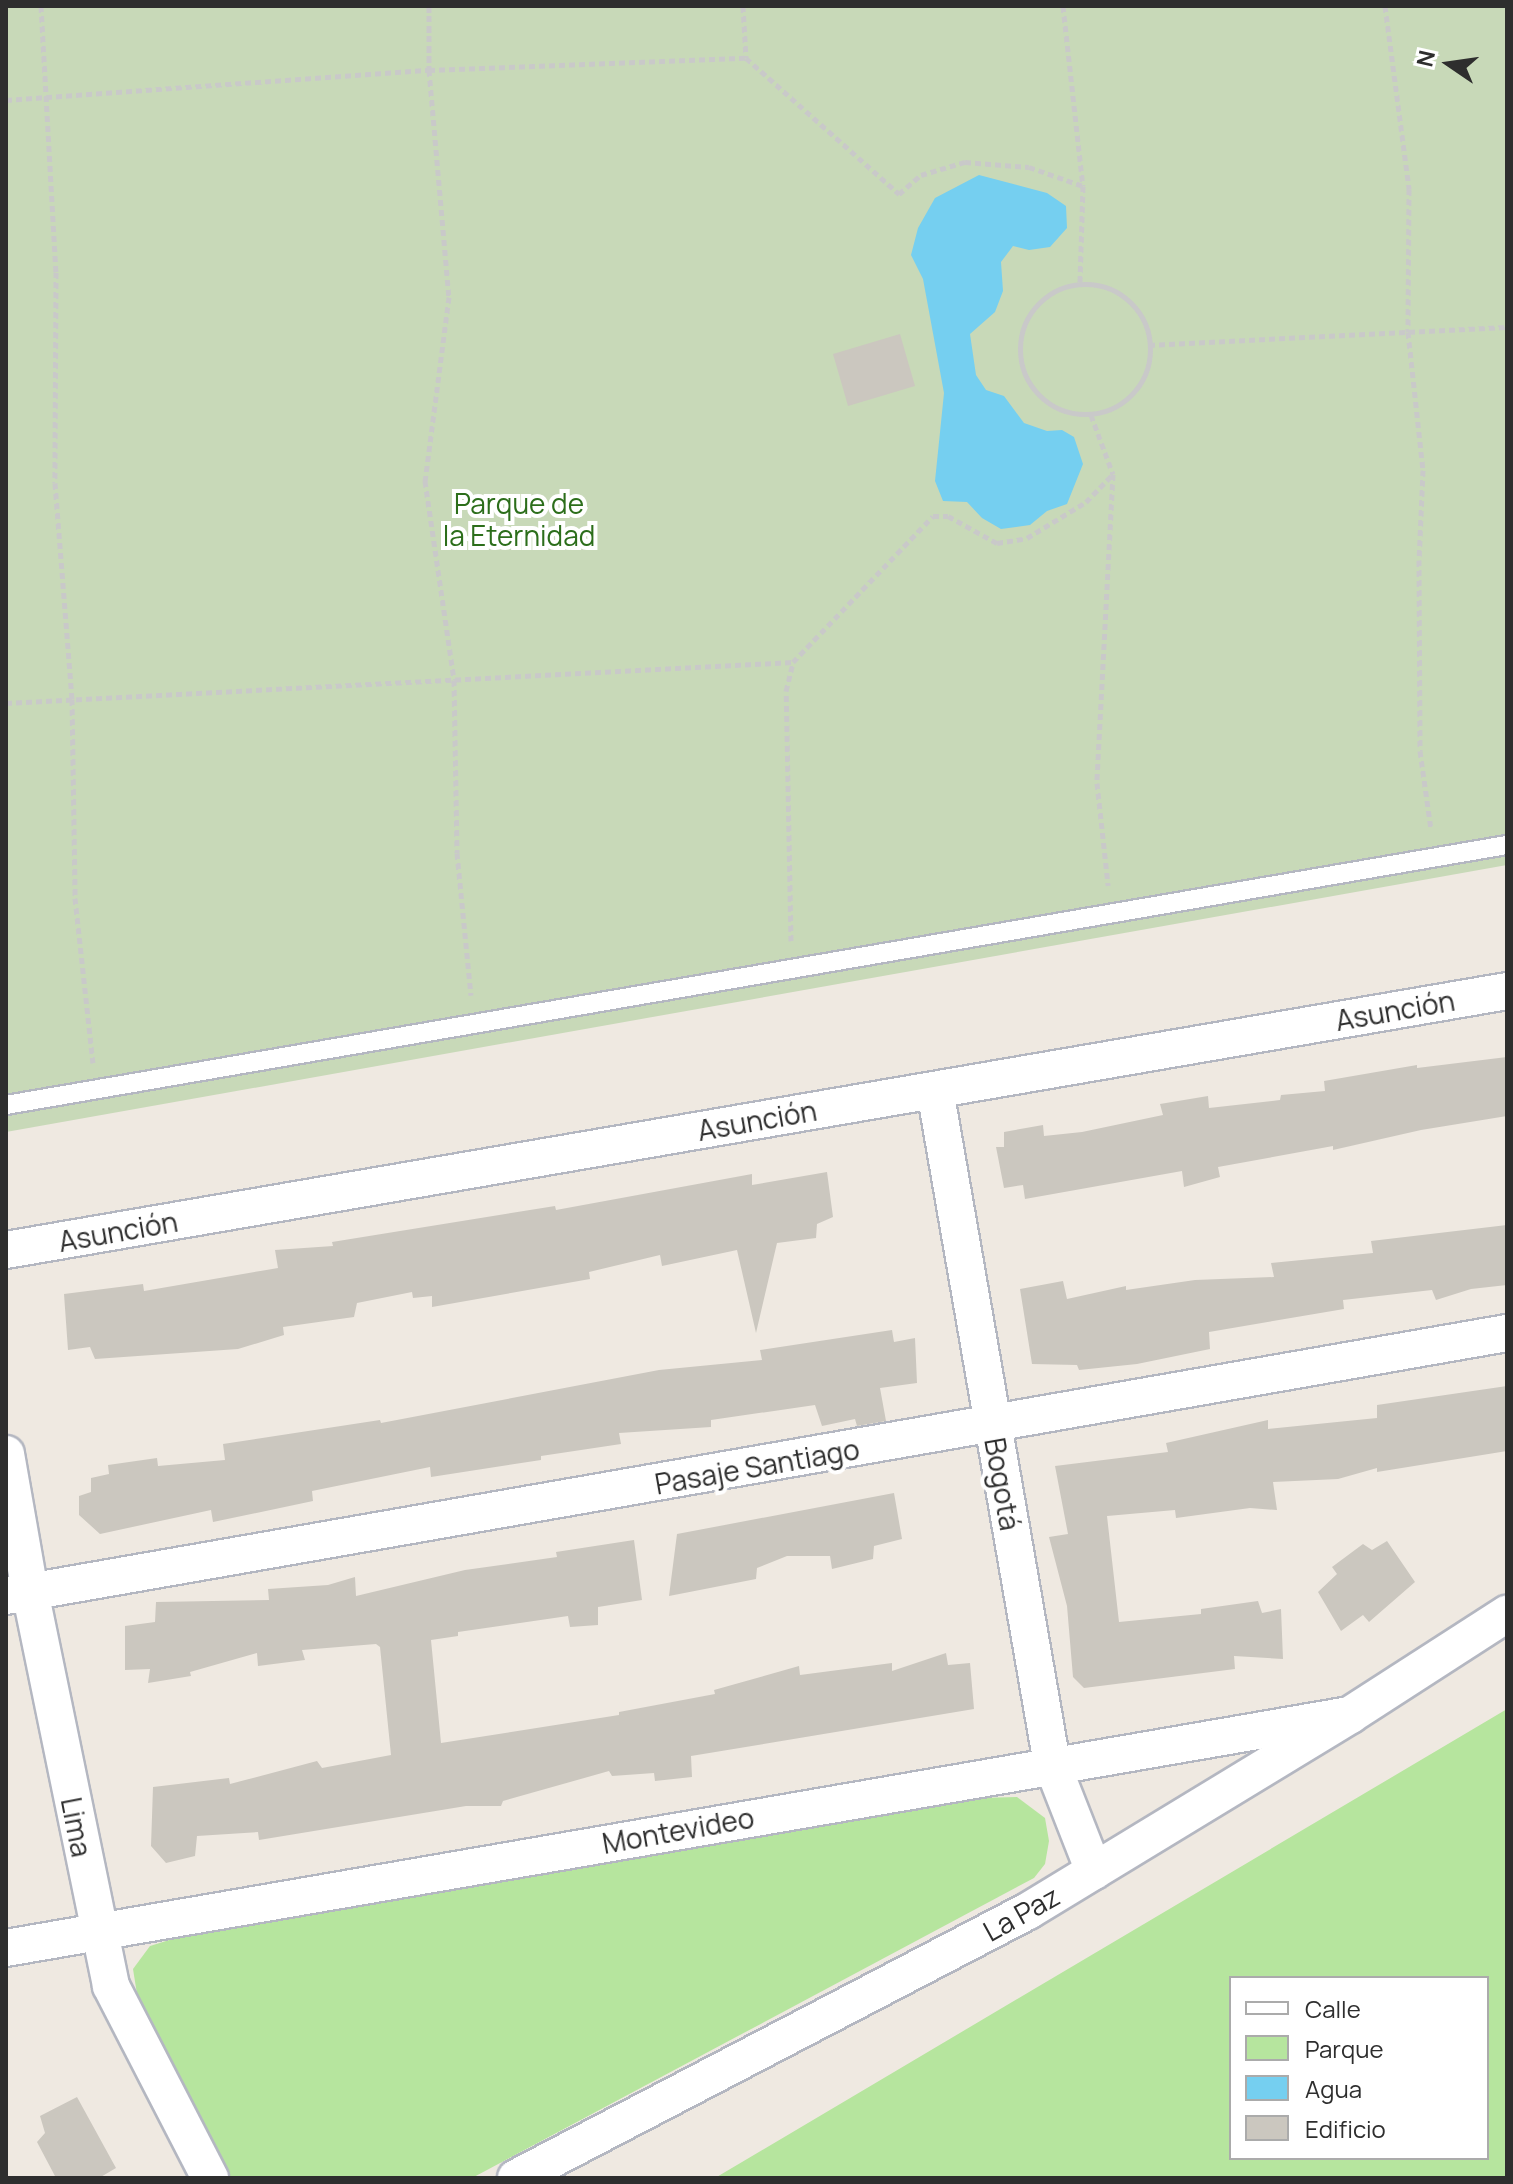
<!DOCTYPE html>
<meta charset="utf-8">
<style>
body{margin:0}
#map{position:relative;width:1513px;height:2184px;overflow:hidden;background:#efe9e1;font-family:Manrope,sans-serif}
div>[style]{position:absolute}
.green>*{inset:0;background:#b6e59e}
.cemetery>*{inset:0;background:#c8d9b8}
.water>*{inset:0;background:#75cff0}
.building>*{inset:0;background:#cbc7bf}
.path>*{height:5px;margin-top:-2.5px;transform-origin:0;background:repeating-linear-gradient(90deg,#c9c9c9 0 6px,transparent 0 10px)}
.path>.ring{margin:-2.5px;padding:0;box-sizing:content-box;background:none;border:5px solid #c9c9c9;border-radius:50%}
.roads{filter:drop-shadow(2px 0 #b4b7c1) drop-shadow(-2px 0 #b4b7c1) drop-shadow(0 2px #b4b7c1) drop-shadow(0 -2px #b4b7c1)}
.lane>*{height:18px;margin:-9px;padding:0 9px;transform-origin:9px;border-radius:9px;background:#fff}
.street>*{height:36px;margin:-18px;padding:0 18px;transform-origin:18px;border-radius:18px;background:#fff}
span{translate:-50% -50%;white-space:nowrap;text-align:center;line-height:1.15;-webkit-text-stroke:8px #fff;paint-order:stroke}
.park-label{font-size:28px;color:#2c6e1b}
.street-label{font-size:28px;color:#2e2e2e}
.frame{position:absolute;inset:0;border:8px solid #2e2e2e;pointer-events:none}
.legend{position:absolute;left:1229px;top:1976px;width:260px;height:184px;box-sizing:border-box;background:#fff;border:2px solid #ababab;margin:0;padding:10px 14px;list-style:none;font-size:24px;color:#2e2e2e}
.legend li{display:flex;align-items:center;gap:16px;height:40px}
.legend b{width:40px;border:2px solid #ababab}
.north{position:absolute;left:1409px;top:24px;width:80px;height:80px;-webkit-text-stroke:6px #fff;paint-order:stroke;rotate:283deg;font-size:22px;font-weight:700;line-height:32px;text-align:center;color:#2e2e2e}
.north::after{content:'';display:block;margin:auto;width:28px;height:36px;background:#2e2e2e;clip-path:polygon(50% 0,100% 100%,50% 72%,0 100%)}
</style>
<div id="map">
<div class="green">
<div style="clip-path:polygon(evenodd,1507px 1709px,1507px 2178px,715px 2178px,1507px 1709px,1231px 1978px,1487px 1978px,1487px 2158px,1231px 2158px,1231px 1978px)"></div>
<div style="clip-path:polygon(1017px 1797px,1045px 1818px,1049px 1841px,1045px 1864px,1034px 1878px,472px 2178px,231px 2178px,137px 1994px,133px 1969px,150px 1946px,179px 1937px,979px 1798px)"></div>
</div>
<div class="cemetery">
<div style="clip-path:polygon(6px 6px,1507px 6px,1507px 865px,6px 1132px)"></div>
</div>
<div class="water">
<div style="clip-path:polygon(979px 175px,1047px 193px,1066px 206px,1067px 228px,1050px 247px,1029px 250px,1013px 246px,1001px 262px,1003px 291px,995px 312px,970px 334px,976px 375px,986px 390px,1004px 396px,1024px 423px,1047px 431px,1062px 430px,1074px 437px,1083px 464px,1067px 504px,1047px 511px,1030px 525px,1001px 529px,982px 518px,967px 502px,943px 501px,935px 481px,944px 393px,923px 279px,911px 255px,918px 228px,935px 198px)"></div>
</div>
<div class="building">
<div style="clip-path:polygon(900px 334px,915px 386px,848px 406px,833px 354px)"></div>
<div style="clip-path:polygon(1507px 1057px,1507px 1116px,1421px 1130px,1333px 1150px,1333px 1146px,1218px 1167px,1220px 1177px,1184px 1187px,1182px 1171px,1025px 1199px,1023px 1185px,1004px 1188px,996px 1147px,1004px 1147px,1004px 1132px,1043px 1125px,1044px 1136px,1082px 1132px,1163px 1115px,1160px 1104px,1208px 1096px,1209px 1108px,1280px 1100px,1281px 1095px,1325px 1091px,1324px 1081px,1417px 1065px,1417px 1068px)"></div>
<div style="clip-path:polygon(827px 1172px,833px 1217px,817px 1224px,816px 1238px,777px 1243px,756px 1333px,737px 1250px,662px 1266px,660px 1255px,589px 1272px,590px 1279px,432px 1307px,432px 1296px,413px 1298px,412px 1292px,357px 1303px,354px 1317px,283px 1327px,284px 1335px,238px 1349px,95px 1359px,90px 1347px,68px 1350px,64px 1294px,143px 1284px,144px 1291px,278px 1268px,275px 1250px,333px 1246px,332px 1242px,555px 1206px,556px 1210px,752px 1174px,752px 1185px)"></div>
<div style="clip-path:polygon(1507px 1225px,1507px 1285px,1471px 1289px,1436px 1300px,1432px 1290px,1343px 1300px,1344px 1309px,1209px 1332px,1210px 1349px,1137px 1364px,1079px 1370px,1077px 1365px,1032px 1364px,1020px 1289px,1063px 1281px,1067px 1299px,1126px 1286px,1126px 1290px,1195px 1280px,1274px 1277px,1271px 1263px,1373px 1253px,1371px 1241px)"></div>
<div style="clip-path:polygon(892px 1330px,894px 1342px,915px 1338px,917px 1383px,880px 1388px,886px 1421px,857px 1426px,855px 1419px,822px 1426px,815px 1405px,711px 1420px,711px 1427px,619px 1433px,621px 1444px,541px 1456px,541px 1460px,431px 1477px,430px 1467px,312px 1491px,313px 1501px,213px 1522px,211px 1510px,100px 1534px,79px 1515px,79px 1496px,91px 1492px,91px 1478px,109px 1474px,108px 1465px,157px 1458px,158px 1466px,225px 1460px,223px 1444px,380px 1420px,381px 1423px,659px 1370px,762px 1360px,760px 1350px)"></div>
<div style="clip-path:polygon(1507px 1386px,1507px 1451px,1377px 1472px,1377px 1468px,1338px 1479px,1273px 1482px,1277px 1510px,1250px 1508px,1176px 1518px,1175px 1510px,1107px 1516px,1119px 1622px,1201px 1614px,1201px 1609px,1258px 1601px,1262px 1613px,1281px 1609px,1283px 1659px,1234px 1656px,1235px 1669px,1084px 1688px,1073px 1677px,1067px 1606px,1049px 1537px,1068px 1534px,1055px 1466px,1168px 1452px,1166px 1443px,1268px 1420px,1268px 1429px,1377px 1418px,1377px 1405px)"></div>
<div style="clip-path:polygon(894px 1493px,902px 1539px,874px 1546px,873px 1559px,832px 1569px,830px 1556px,787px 1556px,757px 1568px,756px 1579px,669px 1596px,677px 1534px)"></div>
<div style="clip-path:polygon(634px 1540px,642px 1600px,598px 1607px,598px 1625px,570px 1627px,568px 1616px,458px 1632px,458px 1636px,431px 1640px,441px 1743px,619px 1715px,619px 1712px,715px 1694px,714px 1690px,799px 1666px,800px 1675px,892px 1663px,892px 1671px,946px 1653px,948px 1665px,970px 1663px,974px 1709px,691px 1756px,692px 1777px,655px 1781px,654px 1773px,612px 1776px,609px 1771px,503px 1801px,501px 1806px,466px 1806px,259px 1840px,258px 1832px,197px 1836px,195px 1856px,166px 1863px,151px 1846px,153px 1787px,229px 1778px,230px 1784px,317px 1761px,322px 1768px,391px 1755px,380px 1647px,376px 1644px,302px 1650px,305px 1660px,258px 1666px,257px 1653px,190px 1672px,191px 1676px,148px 1683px,150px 1669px,125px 1670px,125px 1626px,155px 1622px,156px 1602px,269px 1600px,268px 1589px,328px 1585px,355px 1577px,356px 1596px,465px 1570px,557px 1557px,556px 1552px)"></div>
<div style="clip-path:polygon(1387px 1541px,1415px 1582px,1369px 1622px,1363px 1615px,1341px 1631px,1318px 1592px,1337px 1574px,1332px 1567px,1363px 1544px,1372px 1550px)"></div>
<div style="clip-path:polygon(77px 2097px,116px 2168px,99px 2178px,56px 2178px,37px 2142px,45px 2133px,40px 2116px)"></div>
</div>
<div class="path">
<div style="left:41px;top:6px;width:266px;rotate:86.8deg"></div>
<div style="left:56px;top:272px;width:211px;rotate:90.3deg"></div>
<div style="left:55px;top:483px;width:217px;rotate:85.5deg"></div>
<div style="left:72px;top:699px;width:199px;rotate:89.1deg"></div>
<div style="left:75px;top:898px;width:166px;rotate:83.8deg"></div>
<div style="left:429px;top:6px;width:64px;rotate:90deg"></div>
<div style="left:429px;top:70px;width:228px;rotate:85deg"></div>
<div style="left:449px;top:297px;width:186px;rotate:97.4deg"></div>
<div style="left:425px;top:481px;width:201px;rotate:81.7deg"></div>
<div style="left:454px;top:680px;width:173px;rotate:89deg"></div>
<div style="left:457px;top:853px;width:143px;rotate:84.4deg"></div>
<div style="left:743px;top:6px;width:52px;rotate:86.7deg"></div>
<div style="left:746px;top:58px;width:205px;rotate:41.6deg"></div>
<div style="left:899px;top:194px;width:29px;rotate:-41deg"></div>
<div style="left:921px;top:175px;width:46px;rotate:-16.5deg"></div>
<div style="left:965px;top:162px;width:64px;rotate:4.5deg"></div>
<div style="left:1029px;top:167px;width:57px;rotate:19.4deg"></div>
<div style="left:1063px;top:6px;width:181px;rotate:83.7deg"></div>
<div style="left:1083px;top:186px;width:96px;rotate:91.8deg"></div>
<div style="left:1385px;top:6px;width:185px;rotate:82.5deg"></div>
<div style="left:1409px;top:189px;width:143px;rotate:90.4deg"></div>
<div style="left:1408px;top:332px;width:139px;rotate:83.8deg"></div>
<div style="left:1423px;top:470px;width:90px;rotate:92.5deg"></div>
<div style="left:1419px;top:560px;width:191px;rotate:89.7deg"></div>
<div style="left:1420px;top:751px;width:79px;rotate:82deg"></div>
<div style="left:6px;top:100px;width:424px;rotate:-4.1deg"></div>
<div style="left:429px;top:70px;width:317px;rotate:-2.2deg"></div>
<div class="ring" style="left:1020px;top:284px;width:125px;height:125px"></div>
<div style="left:1149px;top:345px;width:358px;rotate:-2.9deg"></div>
<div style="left:1091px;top:415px;width:63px;rotate:69.6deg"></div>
<div style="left:1113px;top:474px;width:309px;rotate:93deg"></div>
<div style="left:1097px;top:783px;width:103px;rotate:83.8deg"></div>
<div style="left:6px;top:703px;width:788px;rotate:-2.98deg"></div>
<div style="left:793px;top:662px;width:202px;rotate:-46.2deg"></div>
<div style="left:933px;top:516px;width:15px"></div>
<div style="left:948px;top:516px;width:56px;rotate:28.9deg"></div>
<div style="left:997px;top:543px;width:30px;rotate:-9deg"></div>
<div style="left:1027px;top:538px;width:69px;rotate:-31.4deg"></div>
<div style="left:1086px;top:502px;width:39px;rotate:-46deg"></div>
<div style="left:791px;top:941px;width:250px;rotate:-91.1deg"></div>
<div style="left:786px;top:691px;width:30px;rotate:-76deg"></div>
</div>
<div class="roads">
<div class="lane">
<div style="left:6px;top:1105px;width:1523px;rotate:-9.83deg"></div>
</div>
<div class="street">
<div style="left:935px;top:1090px;width:684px;rotate:80.15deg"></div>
<div style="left:1052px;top:1764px;width:115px;rotate:68.6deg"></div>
<div style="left:6px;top:1250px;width:1523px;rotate:-9.79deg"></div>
<div style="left:6px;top:1454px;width:139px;rotate:80.1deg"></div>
<div style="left:30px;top:1591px;width:403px;rotate:78.4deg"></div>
<div style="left:111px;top:1986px;width:216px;rotate:62.7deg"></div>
<div style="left:6px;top:1596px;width:1524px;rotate:-9.94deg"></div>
<div style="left:6px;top:1948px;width:1364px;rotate:-9.84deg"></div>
<div style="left:516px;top:2178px;width:577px;rotate:-27.54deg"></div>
<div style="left:1028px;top:1911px;width:377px;rotate:-31.3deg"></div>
<div style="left:1350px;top:1715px;width:187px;rotate:-32.8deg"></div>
</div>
</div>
<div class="park-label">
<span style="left:519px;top:519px">Parque de<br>la Eternidad</span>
</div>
<div class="street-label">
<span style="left:1395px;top:1010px;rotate:-10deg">Asunción</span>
<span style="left:757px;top:1120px;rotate:-10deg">Asunción</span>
<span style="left:118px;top:1231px;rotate:-10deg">Asunción</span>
<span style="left:757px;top:1466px;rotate:-10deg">Pasaje Santiago</span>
<span style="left:1003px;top:1484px;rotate:80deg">Bogotá</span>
<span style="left:77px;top:1827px;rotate:79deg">Lima</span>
<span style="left:678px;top:1830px;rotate:-10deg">Montevideo</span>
<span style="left:1021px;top:1913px;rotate:-29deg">La Paz</span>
</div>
<div class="frame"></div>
<ul class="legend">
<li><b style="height:10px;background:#fff"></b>Calle</li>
<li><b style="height:22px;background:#b6e59e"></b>Parque</li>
<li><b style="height:22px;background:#75cff0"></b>Agua</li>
<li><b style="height:22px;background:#cbc7bf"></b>Edificio</li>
</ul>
<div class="north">N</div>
</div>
